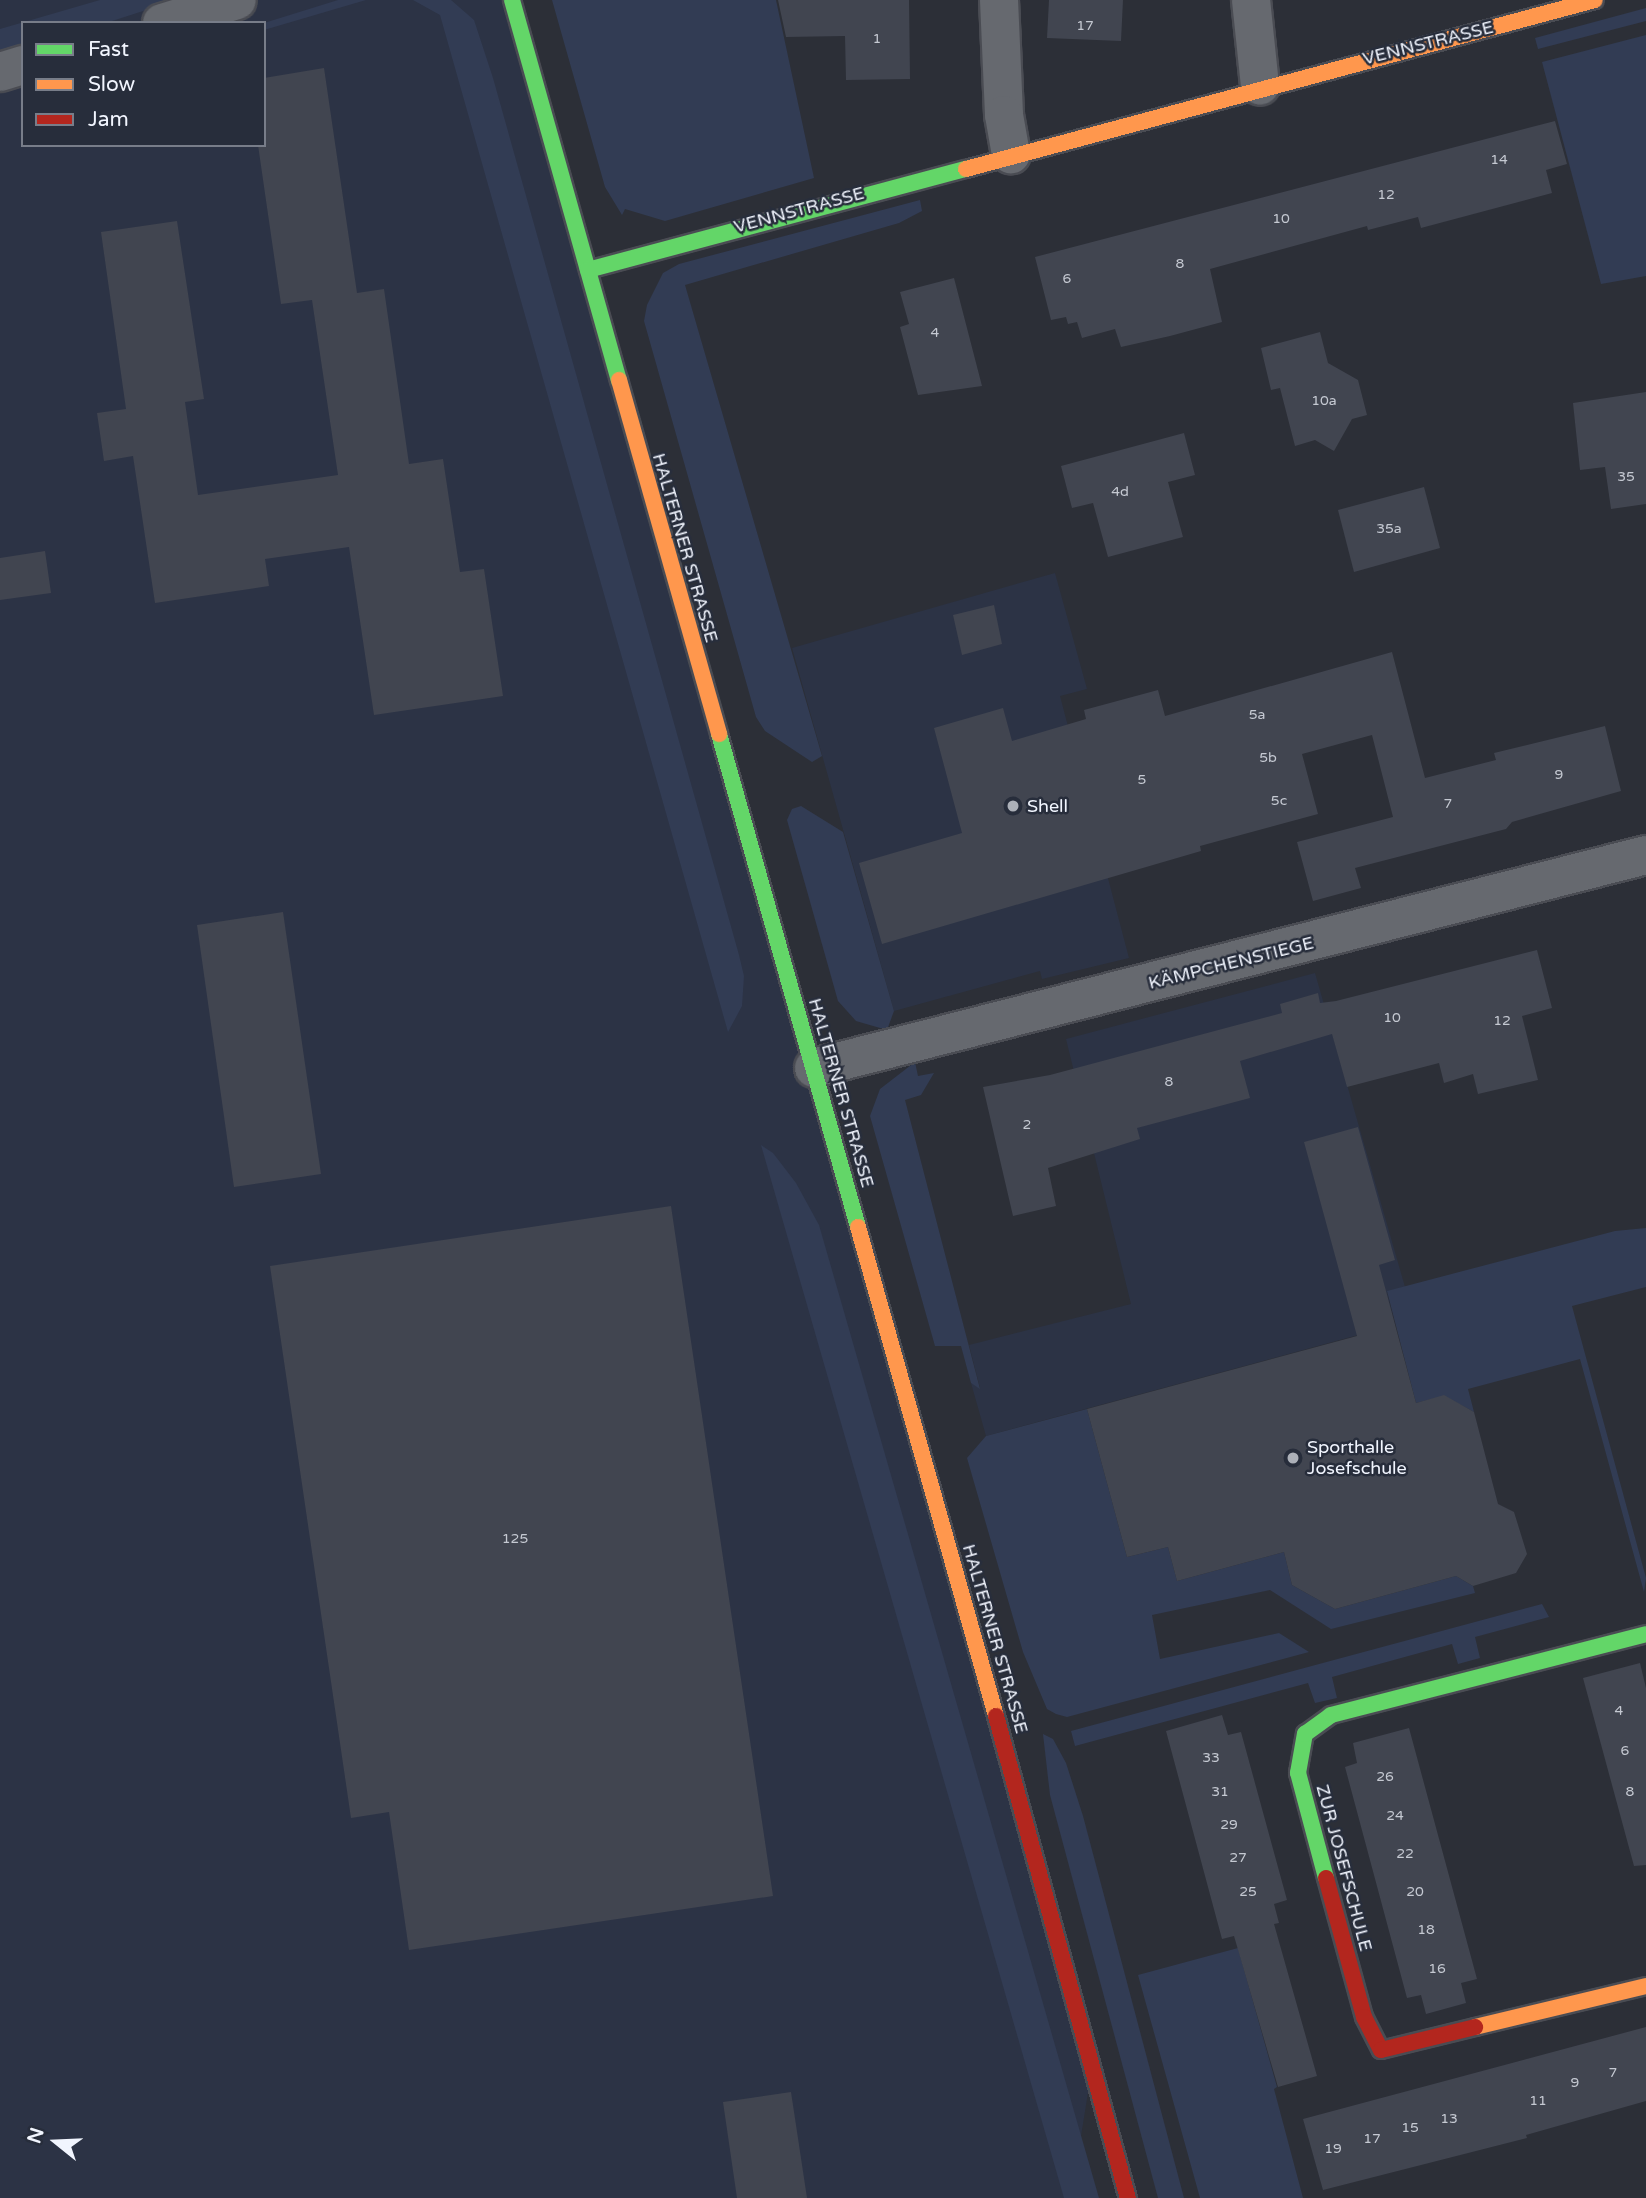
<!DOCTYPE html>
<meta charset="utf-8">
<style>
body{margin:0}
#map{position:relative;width:1646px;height:2198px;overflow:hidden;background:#2c2f37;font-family:"Varela Round",sans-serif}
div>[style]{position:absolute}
.built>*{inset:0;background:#2c3345}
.green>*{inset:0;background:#323c54}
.building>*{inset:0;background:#414550}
.roads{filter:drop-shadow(2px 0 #4a4c53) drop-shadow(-2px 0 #4a4c53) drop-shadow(0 2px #4a4c53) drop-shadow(0 -2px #4a4c53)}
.street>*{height:38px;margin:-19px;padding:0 19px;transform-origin:19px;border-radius:19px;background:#66696f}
.fast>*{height:16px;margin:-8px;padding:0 8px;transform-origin:8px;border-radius:8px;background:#63d668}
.slow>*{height:16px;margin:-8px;padding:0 8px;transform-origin:8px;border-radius:8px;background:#ff974d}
.jam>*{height:16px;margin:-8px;padding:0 8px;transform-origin:8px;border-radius:8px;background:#b3261e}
.dots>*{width:19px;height:19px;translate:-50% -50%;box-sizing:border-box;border:4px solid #272d3b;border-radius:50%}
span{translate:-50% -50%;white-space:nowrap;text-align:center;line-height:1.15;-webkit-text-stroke:5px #272d3b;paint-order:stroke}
.number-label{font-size:14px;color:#c5c9d2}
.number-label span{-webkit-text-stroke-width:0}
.street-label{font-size:18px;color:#f1f5fe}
.poi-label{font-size:18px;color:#f1f5fe}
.left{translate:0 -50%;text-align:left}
.legend{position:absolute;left:21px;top:21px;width:245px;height:126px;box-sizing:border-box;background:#272d3b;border:2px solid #787d89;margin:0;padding:9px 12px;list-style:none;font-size:21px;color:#f1f5fe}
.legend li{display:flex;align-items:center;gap:14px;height:35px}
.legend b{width:35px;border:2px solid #787d89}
.north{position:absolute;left:21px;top:2107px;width:70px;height:70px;-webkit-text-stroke:5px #272d3b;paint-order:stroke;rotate:288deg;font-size:19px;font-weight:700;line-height:28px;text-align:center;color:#f1f5fe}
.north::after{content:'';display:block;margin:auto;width:24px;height:32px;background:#f1f5fe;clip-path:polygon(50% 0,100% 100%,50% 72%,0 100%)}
</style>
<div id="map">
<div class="built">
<div style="clip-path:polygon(evenodd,0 0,512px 0,1092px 2068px,1071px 2198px,0 2198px,0 0,23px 23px,264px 23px,264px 145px,23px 145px,23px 23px)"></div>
<div style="clip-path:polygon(1055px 573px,1087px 689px,1060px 696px,1129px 958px,1042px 979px,1040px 971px,894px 1011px,792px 648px)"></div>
<div style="clip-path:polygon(1315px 973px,1405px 1287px,1387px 1292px,1395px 1325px,986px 1436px,971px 1383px,980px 1388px,969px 1345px,1131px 1304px,1066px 1039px)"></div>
</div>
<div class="green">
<div style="clip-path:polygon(100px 0,177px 0,106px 23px,23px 23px,23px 49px,0 55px,0 29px)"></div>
<div style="clip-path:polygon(338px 0,366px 0,264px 30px,264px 23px)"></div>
<div style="clip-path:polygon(413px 0,451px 0,474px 20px,493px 78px,739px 955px,744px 976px,742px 1006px,728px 1032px,440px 15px)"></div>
<div style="clip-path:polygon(552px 0,776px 0,814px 178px,665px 221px,625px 209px,622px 215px,605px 187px)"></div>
<div style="clip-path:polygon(1646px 8px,1646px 21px,1538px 49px,1535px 38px)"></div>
<div style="clip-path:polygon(1646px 35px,1646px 276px,1601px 284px,1542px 62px)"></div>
<div style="clip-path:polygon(920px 200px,922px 211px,899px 223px,685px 285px,822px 756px,812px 762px,765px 731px,756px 717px,644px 321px,647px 305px,663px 273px,679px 264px)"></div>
<div style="clip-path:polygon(801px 806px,843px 832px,894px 1011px,887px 1030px,856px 1021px,838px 1001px,787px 820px,792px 809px)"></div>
<div style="clip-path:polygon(915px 1062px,918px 1076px,934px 1073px,921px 1095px,905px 1100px,980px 1389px,971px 1383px,961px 1346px,935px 1346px,870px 1116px,880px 1089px)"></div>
<div style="clip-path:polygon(761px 1145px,773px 1153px,796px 1183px,819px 1225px,1099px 2198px,1064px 2198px)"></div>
<div style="clip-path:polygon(1646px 1228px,1646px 1287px,1572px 1306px,1646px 1578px,1644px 1592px,1580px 1359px,1468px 1389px,1474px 1412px,1444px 1396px,1416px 1403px,1387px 1291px,1615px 1231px)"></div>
<div style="clip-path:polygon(1087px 1409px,1127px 1557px,1168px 1547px,1177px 1581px,1284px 1552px,1292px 1585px,1335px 1609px,1456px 1576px,1473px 1586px,1475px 1593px,1331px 1629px,1270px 1590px,1152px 1615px,1160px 1659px,1279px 1633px,1309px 1652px,1067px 1717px,1056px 1714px,1047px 1709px,1023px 1652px,967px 1458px,986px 1436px)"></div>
<div style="clip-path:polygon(1542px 1604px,1549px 1617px,1475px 1637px,1480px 1658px,1458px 1664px,1452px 1644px,1332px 1677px,1337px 1698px,1315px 1703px,1308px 1683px,1075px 1746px,1071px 1731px)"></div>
<div style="clip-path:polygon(1043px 1734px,1053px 1739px,1066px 1763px,1083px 1816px,1184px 2198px,1158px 2198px,1050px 1795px)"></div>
<div style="clip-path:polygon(1238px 1948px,1277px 2087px,1274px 2089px,1303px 2198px,1200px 2198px,1138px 1975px)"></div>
</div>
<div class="building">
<div style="clip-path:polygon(778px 0,909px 0,910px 79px,846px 80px,845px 36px,786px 37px)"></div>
<div style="clip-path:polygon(1049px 0,1123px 0,1121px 41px,1047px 38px)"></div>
<div style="clip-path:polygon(324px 68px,357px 293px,384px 289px,409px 464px,443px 459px,460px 572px,484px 569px,503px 696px,374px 715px,349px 547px,265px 559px,269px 586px,155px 603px,133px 456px,104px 461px,97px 413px,126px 409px,101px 232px,177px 221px,204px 399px,185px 402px,198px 495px,338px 475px,312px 300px,281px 304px,258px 145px,264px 145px,264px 78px)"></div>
<div style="clip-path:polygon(1555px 121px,1567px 164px,1546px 170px,1552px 193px,1421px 228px,1418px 217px,1368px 230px,1367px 226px,1210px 269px,1222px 322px,1170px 336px,1121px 347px,1115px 329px,1082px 338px,1077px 322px,1068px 324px,1066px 317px,1051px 320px,1035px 257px)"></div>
<div style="clip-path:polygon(954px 278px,982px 386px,918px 395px,900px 327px,909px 324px,900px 292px)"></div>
<div style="clip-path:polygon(1320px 332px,1328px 363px,1358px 380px,1367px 415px,1352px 419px,1334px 451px,1315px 440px,1295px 446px,1280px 388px,1271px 390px,1261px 348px)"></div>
<div style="clip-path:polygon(1646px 392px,1646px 504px,1611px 509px,1605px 467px,1580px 470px,1573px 403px)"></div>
<div style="clip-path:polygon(1184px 433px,1195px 475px,1168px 482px,1183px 537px,1108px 557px,1093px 503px,1072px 508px,1061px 466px)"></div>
<div style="clip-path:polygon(1424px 487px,1440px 548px,1354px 572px,1338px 510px)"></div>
<div style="clip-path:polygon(45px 551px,51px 593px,0 600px,0 558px)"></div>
<div style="clip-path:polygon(994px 605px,1002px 644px,962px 655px,953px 615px)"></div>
<div style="clip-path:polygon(1392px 652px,1425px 778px,1496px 760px,1494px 753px,1605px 726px,1621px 791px,1512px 822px,1506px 829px,1355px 868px,1361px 888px,1313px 901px,1297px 842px,1393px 817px,1372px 735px,1302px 754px,1318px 814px,1200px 846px,1201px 851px,882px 944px,859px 863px,962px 833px,934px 728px,1003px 708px,1012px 741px,1086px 719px,1084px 710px,1158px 690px,1165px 716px)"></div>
<div style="clip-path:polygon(283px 912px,321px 1174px,234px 1187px,197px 925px)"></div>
<div style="clip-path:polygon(1537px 950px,1552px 1008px,1522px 1016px,1538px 1080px,1478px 1094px,1473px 1074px,1444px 1083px,1439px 1063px,1347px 1087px,1332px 1034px,1240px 1061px,1250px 1098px,1137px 1128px,1140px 1139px,1048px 1168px,1056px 1206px,1013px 1216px,983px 1087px,1050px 1075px,1282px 1013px,1280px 1004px,1318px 993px,1320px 1003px,1336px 1001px)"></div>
<div style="clip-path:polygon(1358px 1127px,1395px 1260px,1379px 1265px,1416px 1403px,1444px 1395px,1474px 1412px,1498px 1504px,1514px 1512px,1527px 1554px,1516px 1573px,1473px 1586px,1456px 1576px,1335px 1609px,1292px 1585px,1284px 1552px,1177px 1581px,1168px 1547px,1127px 1557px,1087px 1409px,1357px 1336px,1304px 1142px)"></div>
<div style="clip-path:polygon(671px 1206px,773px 1896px,409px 1950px,389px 1812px,351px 1818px,270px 1266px)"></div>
<div style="clip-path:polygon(1640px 1663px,1646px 1688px,1646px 1865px,1634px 1866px,1583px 1678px)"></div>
<div style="clip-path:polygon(1222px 1715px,1228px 1735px,1241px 1732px,1287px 1900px,1274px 1904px,1279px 1923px,1274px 1924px,1317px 2076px,1278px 2087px,1234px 1936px,1222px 1939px,1166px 1731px)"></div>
<div style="clip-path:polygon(1409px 1728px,1477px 1979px,1461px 1983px,1466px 2003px,1426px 2014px,1421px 1995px,1407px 1998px,1345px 1767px,1357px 1763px,1353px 1743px)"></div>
<div style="clip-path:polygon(1646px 2027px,1646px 2101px,1526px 2135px,1527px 2138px,1323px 2190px,1303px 2119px)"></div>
<div style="clip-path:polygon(791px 2092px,807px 2198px,737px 2198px,723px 2102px)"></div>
</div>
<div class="roads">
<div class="street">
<div style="left:999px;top:0;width:115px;rotate:87.5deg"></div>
<div style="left:1004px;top:115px;width:40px;rotate:80deg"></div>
<div style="left:1251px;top:0;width:86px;rotate:84deg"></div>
<div style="left:162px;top:23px;width:78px;rotate:-17deg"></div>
<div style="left:0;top:72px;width:24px;rotate:-17deg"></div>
<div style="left:814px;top:1068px;width:859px;rotate:-14.36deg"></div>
</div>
<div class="fast">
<div style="left:512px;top:0;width:395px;rotate:74.3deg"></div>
<div style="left:588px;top:270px;width:391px;rotate:-15deg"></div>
<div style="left:719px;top:734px;width:512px;rotate:74.25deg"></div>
<div style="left:1326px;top:1878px;width:109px;rotate:-104.9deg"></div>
<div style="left:1298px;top:1773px;width:40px;rotate:-80deg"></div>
<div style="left:1305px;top:1734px;width:32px;rotate:-36deg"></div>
<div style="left:1331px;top:1715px;width:325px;rotate:-14.4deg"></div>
</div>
<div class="slow">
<div style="left:966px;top:169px;width:651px;rotate:-15.04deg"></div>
<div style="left:619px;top:380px;width:368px;rotate:74.2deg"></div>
<div style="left:858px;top:1227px;width:508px;rotate:74.24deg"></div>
<div style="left:1475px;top:2027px;width:176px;rotate:-13.5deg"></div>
</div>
<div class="jam">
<div style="left:996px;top:1716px;width:500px;rotate:74.7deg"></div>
<div style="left:1326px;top:1878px;width:144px;rotate:74.7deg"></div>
<div style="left:1364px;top:2017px;width:37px;rotate:63deg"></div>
<div style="left:1381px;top:2050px;width:97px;rotate:-13.7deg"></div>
</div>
</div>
<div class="dots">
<div style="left:1013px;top:806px;background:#acb0b8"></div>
<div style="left:1293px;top:1458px;background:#acb0b8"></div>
</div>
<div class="number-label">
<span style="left:1085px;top:26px">17</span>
<span style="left:877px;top:39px">1</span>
<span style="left:1499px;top:160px">14</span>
<span style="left:1386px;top:195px">12</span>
<span style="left:1281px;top:219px">10</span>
<span style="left:1180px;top:264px">8</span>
<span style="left:1067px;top:279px">6</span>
<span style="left:935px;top:333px">4</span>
<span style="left:1324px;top:401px">10a</span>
<span style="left:1626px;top:477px">35</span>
<span style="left:1120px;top:492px">4d</span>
<span style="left:1389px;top:529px">35a</span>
<span style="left:1257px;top:715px">5a</span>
<span style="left:1268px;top:758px">5b</span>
<span style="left:1559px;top:775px">9</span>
<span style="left:1142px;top:780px">5</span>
<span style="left:1279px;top:801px">5c</span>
<span style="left:1448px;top:804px">7</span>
<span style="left:1392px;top:1018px">10</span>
<span style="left:1502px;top:1021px">12</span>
<span style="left:1169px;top:1082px">8</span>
<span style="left:1027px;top:1125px">2</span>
<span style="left:515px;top:1539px">125</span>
<span style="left:1619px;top:1711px">4</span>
<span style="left:1625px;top:1751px">6</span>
<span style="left:1211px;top:1758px">33</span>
<span style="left:1385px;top:1777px">26</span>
<span style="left:1220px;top:1792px">31</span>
<span style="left:1630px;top:1792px">8</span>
<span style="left:1395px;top:1816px">24</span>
<span style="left:1229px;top:1825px">29</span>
<span style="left:1405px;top:1854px">22</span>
<span style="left:1238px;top:1858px">27</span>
<span style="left:1248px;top:1892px">25</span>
<span style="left:1415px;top:1892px">20</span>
<span style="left:1426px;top:1930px">18</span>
<span style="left:1437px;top:1969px">16</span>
<span style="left:1613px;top:2073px">7</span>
<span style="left:1575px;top:2083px">9</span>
<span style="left:1538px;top:2101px">11</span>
<span style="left:1449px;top:2119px">13</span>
<span style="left:1410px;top:2128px">15</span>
<span style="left:1372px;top:2139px">17</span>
<span style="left:1333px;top:2149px">19</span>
</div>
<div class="street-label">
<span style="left:1428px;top:43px;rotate:-14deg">VENNSTRASSE</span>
<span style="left:799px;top:210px;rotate:-15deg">VENNSTRASSE</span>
<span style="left:685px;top:548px;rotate:74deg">HALTERNER STRASSE</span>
<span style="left:1231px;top:963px;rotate:-14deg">KÄMPCHENSTIEGE</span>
<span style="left:841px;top:1093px;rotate:74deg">HALTERNER STRASSE</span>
<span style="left:995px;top:1639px;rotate:74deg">HALTERNER STRASSE</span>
<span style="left:1344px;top:1868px;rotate:75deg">ZUR JOSEFSCHULE</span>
</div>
<div class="poi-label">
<span class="left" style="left:1027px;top:806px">Shell</span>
<span class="left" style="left:1307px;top:1458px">Sporthalle<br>Josefschule</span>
</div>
<ul class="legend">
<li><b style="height:9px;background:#63d668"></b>Fast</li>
<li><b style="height:9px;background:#ff974d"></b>Slow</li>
<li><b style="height:9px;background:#b3261e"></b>Jam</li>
</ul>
<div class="north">N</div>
</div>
